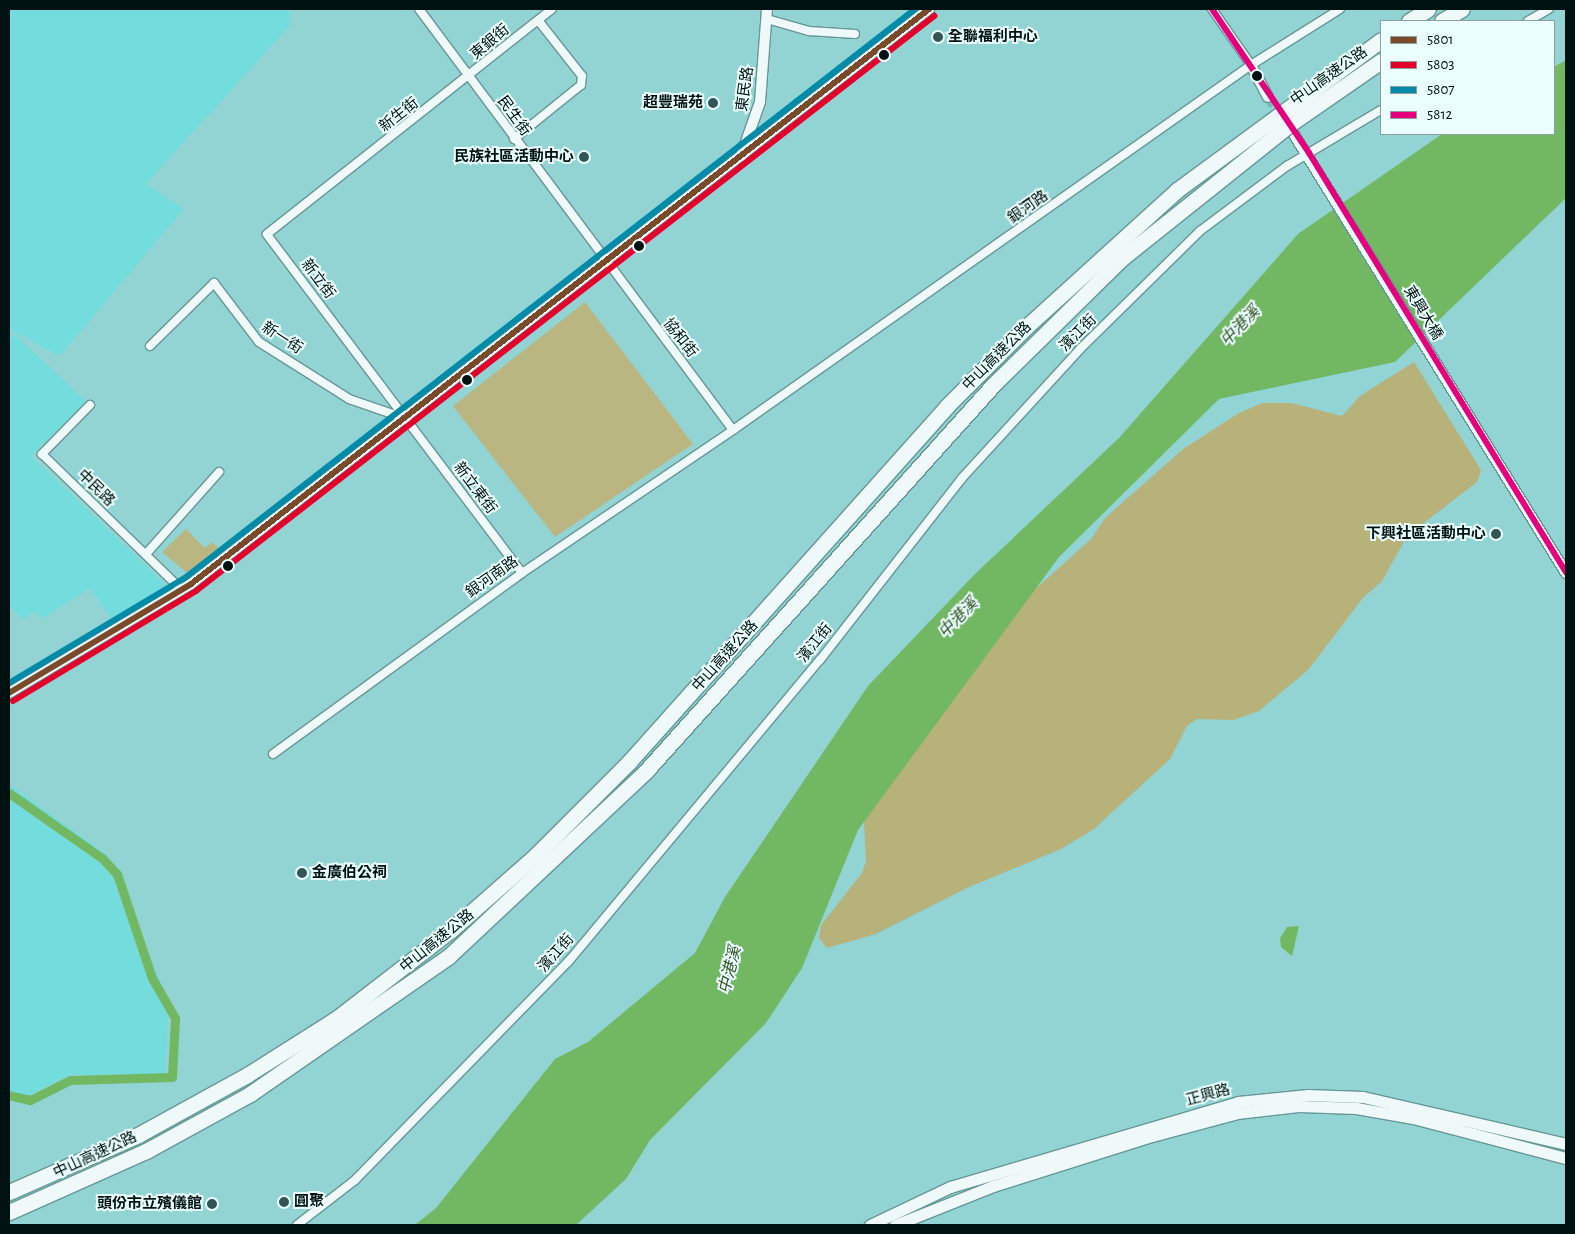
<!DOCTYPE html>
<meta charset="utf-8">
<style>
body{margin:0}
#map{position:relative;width:1575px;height:1234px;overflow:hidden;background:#92d4d4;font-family:"Alegreya Sans","Noto Sans TC",sans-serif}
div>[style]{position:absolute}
.built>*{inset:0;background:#73dddd}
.green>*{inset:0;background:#bab682}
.forest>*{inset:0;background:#b7b279}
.water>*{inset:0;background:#72b761}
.canal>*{height:9px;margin:-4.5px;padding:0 4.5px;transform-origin:4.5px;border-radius:4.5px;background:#72b761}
.tertiary-tunnel>*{height:10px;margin-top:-5px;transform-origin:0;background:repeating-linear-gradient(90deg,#7cb7b7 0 10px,transparent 0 15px)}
.roads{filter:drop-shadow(1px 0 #669797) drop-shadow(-1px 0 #669797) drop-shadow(0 1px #669797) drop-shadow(0 -1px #669797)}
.minor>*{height:8px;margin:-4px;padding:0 4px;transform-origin:4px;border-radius:4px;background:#eff9f9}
.tertiary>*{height:10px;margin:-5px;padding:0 5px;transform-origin:5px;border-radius:5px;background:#eff9f9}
.secondary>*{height:11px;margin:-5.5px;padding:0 5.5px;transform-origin:5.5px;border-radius:5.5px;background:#eff9f9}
.motorway>*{height:15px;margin:-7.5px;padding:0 7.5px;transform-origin:7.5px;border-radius:7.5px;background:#eff9f9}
.bridges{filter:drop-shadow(1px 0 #669797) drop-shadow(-1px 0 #669797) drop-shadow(0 1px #669797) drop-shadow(0 -1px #669797)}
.motorway-bridge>*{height:15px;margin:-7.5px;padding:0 7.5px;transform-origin:7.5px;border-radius:7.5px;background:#eff9f9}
.bus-1>*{height:6px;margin:-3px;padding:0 3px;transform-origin:3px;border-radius:3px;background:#7a4b2a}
.bus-2>*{height:6px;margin:-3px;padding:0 3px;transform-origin:3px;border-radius:3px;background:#e4002b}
.bus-3>*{height:6px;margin:-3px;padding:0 3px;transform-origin:3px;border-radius:3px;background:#008ba8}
.bus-4>*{height:6px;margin:-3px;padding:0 3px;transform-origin:3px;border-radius:3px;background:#e5007d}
.dots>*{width:14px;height:14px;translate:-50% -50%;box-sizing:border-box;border:2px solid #eafffe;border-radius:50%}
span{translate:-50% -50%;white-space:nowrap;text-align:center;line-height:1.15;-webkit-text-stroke:4px #eafffe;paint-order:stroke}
.poi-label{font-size:15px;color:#011;font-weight:700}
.left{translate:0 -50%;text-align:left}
.right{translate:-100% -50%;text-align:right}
.street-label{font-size:15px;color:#011}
.water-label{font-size:16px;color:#345122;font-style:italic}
.frame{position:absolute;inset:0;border:10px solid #011;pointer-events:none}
.legend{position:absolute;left:1380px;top:20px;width:175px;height:115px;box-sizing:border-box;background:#eafffe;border:1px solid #8ca09f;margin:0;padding:6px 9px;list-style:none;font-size:15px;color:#011}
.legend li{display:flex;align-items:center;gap:10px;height:25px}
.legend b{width:25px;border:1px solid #8ca09f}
</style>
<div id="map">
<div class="built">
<div style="clip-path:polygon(9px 9px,290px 9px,290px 26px,146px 184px,184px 209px,60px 356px,9px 329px)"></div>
<div style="clip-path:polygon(14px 334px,86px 401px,31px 456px,166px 585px,112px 619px,90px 588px,42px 619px,36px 611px,23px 619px,9px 605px,9px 341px)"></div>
<div style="clip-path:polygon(9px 784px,107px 855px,169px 1001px,165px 1074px,70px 1075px,26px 1097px,9px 1091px)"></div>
</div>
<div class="green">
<div style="clip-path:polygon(585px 302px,693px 444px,555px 537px,453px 406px)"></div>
<div style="clip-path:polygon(186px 529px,205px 548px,212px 542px,222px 551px,190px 575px,162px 552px)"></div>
</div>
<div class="forest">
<div style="clip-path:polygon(1414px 362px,1481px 470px,1477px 482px,1407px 536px,1382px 581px,1363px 598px,1308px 670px,1259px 711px,1234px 720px,1197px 719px,1187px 726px,1170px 759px,1094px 829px,1061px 849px,967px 888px,876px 934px,827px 948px,819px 938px,821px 925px,862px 873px,866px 861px,864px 823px,870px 800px,1032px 592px,1091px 539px,1105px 518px,1183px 449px,1239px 413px,1263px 403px,1291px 403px,1342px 416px,1360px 396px)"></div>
</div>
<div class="water">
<div style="clip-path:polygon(1566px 60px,1566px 198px,1395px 362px,1219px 399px,1059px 557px,858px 830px,802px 968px,766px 1023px,650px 1140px,626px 1179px,576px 1225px,415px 1225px,436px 1208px,555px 1059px,588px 1042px,695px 953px,725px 897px,868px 686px,975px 574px,1119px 438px,1298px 234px,1442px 134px,1554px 134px,1554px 67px)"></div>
<div style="clip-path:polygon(1299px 926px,1292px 956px,1281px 947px,1280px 938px,1287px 927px)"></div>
</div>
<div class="canal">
<div style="left:9px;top:793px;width:113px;rotate:35deg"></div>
<div style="left:102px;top:858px;width:22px;rotate:47deg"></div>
<div style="left:117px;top:874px;width:110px;rotate:71.4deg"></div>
<div style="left:152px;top:978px;width:46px;rotate:60.1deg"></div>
<div style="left:175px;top:1018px;width:59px;rotate:92.9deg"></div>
<div style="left:172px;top:1077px;width:102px;rotate:178.3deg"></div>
<div style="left:70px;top:1080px;width:45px;rotate:153.4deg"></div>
<div style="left:30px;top:1100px;width:22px;rotate:-167deg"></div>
</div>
<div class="tertiary-tunnel">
<div style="left:1268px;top:97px;width:27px;rotate:56deg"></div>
</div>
<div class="roads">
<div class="minor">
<div style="left:419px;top:9px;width:525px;rotate:53.28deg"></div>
<div style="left:1212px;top:9px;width:68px;rotate:55.1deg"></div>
<div style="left:767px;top:19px;width:44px;rotate:15.9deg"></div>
<div style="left:809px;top:31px;width:46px;rotate:3.7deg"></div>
<div style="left:1528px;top:21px;width:24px;rotate:-30deg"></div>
<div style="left:514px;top:139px;width:86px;rotate:-38.9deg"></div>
<div style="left:581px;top:85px;width:9px;rotate:-84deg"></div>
<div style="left:582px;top:76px;width:71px;rotate:-128.2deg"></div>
<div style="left:150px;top:346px;width:90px;rotate:-44.5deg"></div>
<div style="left:214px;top:283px;width:74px;rotate:52.7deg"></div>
<div style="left:259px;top:342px;width:107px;rotate:32.3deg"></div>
<div style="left:349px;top:399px;width:61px;rotate:19deg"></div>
<div style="left:90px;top:405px;width:69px;rotate:134.4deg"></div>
<div style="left:42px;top:454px;width:195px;rotate:44.2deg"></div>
<div style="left:146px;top:554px;width:110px;rotate:-48.3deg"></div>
<div style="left:522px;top:573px;width:424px;rotate:-127deg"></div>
<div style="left:267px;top:234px;width:363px;rotate:-38.3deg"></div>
<div style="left:273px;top:754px;width:308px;rotate:-36deg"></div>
<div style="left:522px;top:573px;width:255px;rotate:-34.1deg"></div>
<div style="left:733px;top:430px;width:634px;rotate:-35.17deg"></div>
<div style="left:1251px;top:65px;width:105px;rotate:-32.2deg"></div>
<div style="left:297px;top:1225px;width:73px;rotate:-37.8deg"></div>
<div style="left:355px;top:1180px;width:305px;rotate:-45.7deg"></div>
<div style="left:568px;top:962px;width:393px;rotate:-50.2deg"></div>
<div style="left:820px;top:660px;width:231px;rotate:-52deg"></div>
<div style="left:962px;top:478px;width:175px;rotate:-47.5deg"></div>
<div style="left:1080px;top:349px;width:168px;rotate:-44.5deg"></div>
<div style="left:1200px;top:231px;width:109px;rotate:-36.8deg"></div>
<div style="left:1287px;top:166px;width:109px;rotate:-30.8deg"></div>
</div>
<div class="tertiary">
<div style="left:1251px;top:65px;width:36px;rotate:62deg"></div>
<div style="left:1293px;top:133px;width:518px;rotate:58.18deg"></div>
<div style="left:741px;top:156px;width:57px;rotate:-70.6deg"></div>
<div style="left:760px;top:102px;width:93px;rotate:-85.7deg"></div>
<div style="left:9px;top:693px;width:212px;rotate:-30.9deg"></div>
<div style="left:191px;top:584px;width:936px;rotate:-37.92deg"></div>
</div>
<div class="secondary">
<div style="left:870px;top:1225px;width:89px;rotate:-25.4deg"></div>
<div style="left:950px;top:1187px;width:300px;rotate:-16.4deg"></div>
<div style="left:1238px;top:1102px;width:70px;rotate:-5.7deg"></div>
<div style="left:1308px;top:1095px;width:55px;rotate:2.1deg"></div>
<div style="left:1363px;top:1097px;width:208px;rotate:13deg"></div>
<div style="left:895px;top:1225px;width:105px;rotate:-21.7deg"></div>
<div style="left:993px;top:1186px;width:167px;rotate:-17.5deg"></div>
<div style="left:1152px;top:1136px;width:88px;rotate:-15.1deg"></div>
<div style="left:1237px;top:1113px;width:62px;rotate:-6.4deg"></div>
<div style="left:1299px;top:1106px;width:57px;rotate:2deg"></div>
<div style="left:1356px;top:1108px;width:58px;rotate:10deg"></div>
<div style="left:1413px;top:1118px;width:158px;rotate:14.7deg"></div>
</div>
<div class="motorway">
<div style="left:1409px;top:21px;width:22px;rotate:-32deg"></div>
<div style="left:1442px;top:21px;width:23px;rotate:-31deg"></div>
</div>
</div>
<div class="bridges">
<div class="motorway-bridge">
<div style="left:9px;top:1192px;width:141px;rotate:-23.8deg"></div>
<div style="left:138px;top:1135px;width:124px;rotate:-28.8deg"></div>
<div style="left:247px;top:1075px;width:107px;rotate:-32.3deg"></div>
<div style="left:337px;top:1018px;width:144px;rotate:-37.7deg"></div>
<div style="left:451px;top:930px;width:113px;rotate:-41.4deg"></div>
<div style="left:536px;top:855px;width:132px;rotate:-45deg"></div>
<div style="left:629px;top:762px;width:477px;rotate:-48.2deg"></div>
<div style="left:947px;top:406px;width:110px;rotate:-45deg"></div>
<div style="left:1025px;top:328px;width:205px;rotate:-42.2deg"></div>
<div style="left:1177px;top:190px;width:253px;rotate:-36.3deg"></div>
<div style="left:9px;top:1212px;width:150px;rotate:-24deg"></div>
<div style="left:146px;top:1151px;width:119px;rotate:-28.7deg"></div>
<div style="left:250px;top:1094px;width:241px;rotate:-34.7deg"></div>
<div style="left:448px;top:957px;width:272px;rotate:-43.2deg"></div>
<div style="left:646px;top:771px;width:520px;rotate:-48.04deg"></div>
<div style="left:994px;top:384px;width:178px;rotate:-44.5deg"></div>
<div style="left:1121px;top:259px;width:216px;rotate:-38.6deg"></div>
<div style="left:1290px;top:124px;width:111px;rotate:-34.7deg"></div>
</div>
</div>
<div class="bus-1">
<div style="left:9px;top:693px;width:212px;rotate:-30.9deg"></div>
<div style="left:191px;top:584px;width:936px;rotate:-37.92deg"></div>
</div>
<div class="bus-2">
<div style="left:13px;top:701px;width:214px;rotate:-31deg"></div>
<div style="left:196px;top:591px;width:936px;rotate:-37.92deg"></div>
</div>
<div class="bus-3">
<div style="left:9px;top:683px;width:206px;rotate:-30.9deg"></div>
<div style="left:186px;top:577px;width:924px;rotate:-37.92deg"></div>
</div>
<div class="bus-4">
<div style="left:1212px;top:9px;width:174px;rotate:56deg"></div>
<div style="left:1309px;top:153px;width:492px;rotate:58.5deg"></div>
</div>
<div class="dots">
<div style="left:938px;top:37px;background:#355"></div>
<div style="left:884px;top:55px;background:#011"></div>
<div style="left:1257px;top:76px;background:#011"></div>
<div style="left:713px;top:103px;background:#355"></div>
<div style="left:584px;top:157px;background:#355"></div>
<div style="left:639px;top:246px;background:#011"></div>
<div style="left:467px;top:380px;background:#011"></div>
<div style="left:1496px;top:534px;background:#355"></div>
<div style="left:228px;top:566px;background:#011"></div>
<div style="left:302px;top:873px;background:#355"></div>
<div style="left:284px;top:1202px;background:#355"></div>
<div style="left:212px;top:1204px;background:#355"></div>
</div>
<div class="poi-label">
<span class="left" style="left:948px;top:37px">全聯福利中心</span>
<span class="right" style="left:703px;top:103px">超豐瑞苑</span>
<span class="right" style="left:574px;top:157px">民族社區活動中心</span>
<span class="right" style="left:1486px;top:534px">下興社區活動中心</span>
<span class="left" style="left:312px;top:873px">金廣伯公祠</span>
<span class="left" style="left:294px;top:1202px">圓聚</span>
<span class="right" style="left:202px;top:1204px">頭份市立殯儀館</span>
</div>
<div class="street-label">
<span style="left:490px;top:42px;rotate:-40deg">東銀街</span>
<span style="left:1329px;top:76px;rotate:-35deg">中山高速公路</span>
<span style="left:745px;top:89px;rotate:-82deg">東民路</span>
<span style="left:399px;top:115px;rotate:-38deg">新生街</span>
<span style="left:514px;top:116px;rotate:54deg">民生街</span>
<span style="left:1028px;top:207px;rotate:-35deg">銀河路</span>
<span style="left:318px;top:279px;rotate:53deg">新立街</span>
<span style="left:1423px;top:313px;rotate:59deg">東興大橋</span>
<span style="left:1078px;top:333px;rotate:-45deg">濱江街</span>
<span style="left:282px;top:338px;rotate:33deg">新一街</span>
<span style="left:680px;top:338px;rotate:52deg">協和街</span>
<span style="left:997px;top:356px;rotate:-45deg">中山高速公路</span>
<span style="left:96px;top:488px;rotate:44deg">中民路</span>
<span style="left:475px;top:488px;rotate:53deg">新立東街</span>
<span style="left:492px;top:577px;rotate:-35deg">銀河南路</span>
<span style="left:815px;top:643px;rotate:-51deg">濱江街</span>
<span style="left:725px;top:656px;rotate:-48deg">中山高速公路</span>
<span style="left:437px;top:941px;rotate:-39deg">中山高速公路</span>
<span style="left:556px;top:953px;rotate:-48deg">濱江街</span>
<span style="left:1208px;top:1095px;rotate:-15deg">正興路</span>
<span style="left:95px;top:1155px;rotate:-25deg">中山高速公路</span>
</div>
<div class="water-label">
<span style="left:1240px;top:326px;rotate:-46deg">中港溪</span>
<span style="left:958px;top:618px;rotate:-46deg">中港溪</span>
<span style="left:730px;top:970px;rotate:-76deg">中港溪</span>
</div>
<div class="frame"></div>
<ul class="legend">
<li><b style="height:6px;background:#7a4b2a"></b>5801</li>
<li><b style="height:6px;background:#e4002b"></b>5803</li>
<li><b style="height:6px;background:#008ba8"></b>5807</li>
<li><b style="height:6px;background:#e5007d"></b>5812</li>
</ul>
</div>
